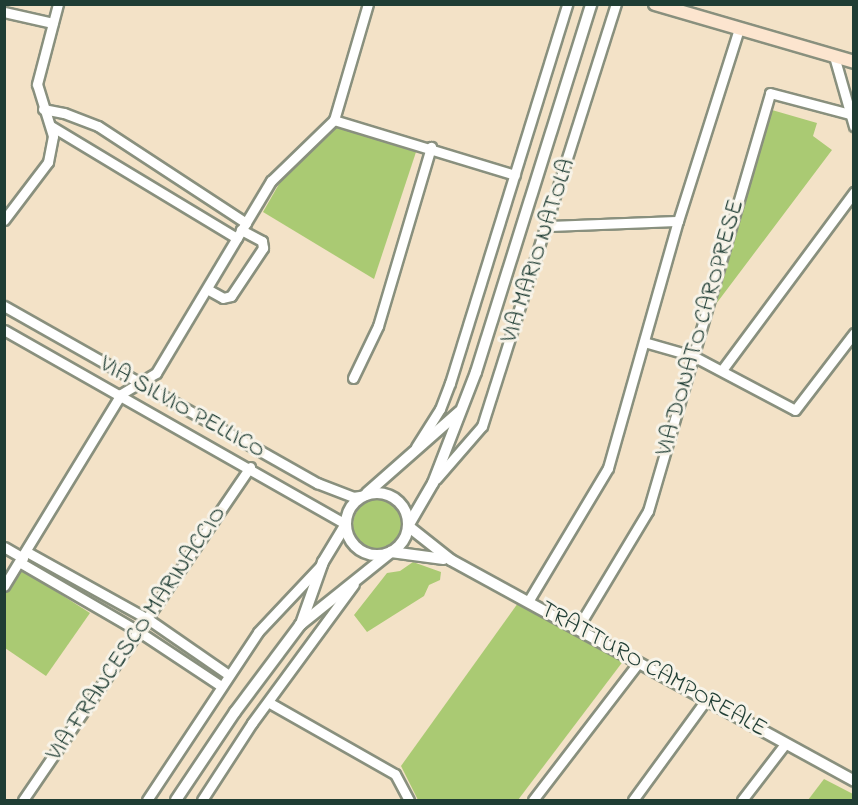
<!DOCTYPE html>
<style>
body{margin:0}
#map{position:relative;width:858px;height:805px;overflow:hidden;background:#f3e2c7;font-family:"Indie Flower",sans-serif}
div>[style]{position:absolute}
.green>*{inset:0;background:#aaca73}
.round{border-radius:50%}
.roads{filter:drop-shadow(2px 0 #89907e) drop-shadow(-2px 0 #89907e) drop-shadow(0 2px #89907e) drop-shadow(0 -2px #89907e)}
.minor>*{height:9px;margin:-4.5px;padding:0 4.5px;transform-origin:4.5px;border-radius:4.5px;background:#fff}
.tertiary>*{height:10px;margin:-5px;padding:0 5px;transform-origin:5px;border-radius:5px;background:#fff}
.tertiary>.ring{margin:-5px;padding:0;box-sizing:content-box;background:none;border:10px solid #fff;border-radius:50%}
.secondary>*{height:12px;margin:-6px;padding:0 6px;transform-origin:6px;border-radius:6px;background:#fce5cf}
span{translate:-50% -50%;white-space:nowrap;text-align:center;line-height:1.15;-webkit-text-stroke:6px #f7f3e8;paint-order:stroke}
.street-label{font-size:24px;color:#1f3d34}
.frame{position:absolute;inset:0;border:6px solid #1f3d34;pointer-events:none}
</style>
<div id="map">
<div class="green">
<div style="clip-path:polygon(772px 110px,817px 123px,813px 136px,832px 150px,716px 304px)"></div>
<div style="clip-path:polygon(336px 127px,416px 152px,374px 279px,263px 212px,283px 177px)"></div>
<div class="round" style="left:353px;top:499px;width:52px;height:52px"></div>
<div style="clip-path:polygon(413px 562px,441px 572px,440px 580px,429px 585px,424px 596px,367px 632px,354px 615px,387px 573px,400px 571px)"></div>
<div style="clip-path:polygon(21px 569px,90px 613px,46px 676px,5px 648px,5px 594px)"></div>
<div style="clip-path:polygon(518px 603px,624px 660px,518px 800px,418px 800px,401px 766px)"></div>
<div style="clip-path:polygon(824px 779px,853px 794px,853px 800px,808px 800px)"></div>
</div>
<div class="roads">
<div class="minor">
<div style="left:4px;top:12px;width:50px;rotate:12.7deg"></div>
<div style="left:834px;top:56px;width:73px;rotate:74.1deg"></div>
<div style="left:43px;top:109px;width:21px;rotate:11deg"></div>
<div style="left:64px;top:113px;width:36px;rotate:21deg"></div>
<div style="left:98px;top:126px;width:177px;rotate:33.2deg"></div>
<div style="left:334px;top:120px;width:189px;rotate:16.9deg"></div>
<div style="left:51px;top:126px;width:217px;rotate:31.1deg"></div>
<div style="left:4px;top:220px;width:73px;rotate:-52.8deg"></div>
<div style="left:48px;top:162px;width:26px;rotate:-79deg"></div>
<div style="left:53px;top:136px;width:54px;rotate:-107.1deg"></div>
<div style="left:37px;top:84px;width:83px;rotate:-75.3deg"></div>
<div style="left:548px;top:226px;width:130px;rotate:-2.2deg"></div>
<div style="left:207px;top:289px;width:18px;rotate:29deg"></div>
<div style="left:223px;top:298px;width:8px;rotate:-14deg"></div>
<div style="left:231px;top:296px;width:58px;rotate:-56.3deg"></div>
<div style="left:263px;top:248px;width:7px;rotate:-98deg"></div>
<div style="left:262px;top:241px;width:24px;rotate:-152deg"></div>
<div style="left:4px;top:306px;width:360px;rotate:29.5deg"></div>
<div style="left:317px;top:483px;width:39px;rotate:21deg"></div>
<div style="left:353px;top:497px;width:12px;rotate:-9deg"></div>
<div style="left:4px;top:330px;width:393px;rotate:29.6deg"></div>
<div style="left:644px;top:342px;width:51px;rotate:15.9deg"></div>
<div style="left:693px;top:356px;width:115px;rotate:27.9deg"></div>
<div style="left:795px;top:410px;width:97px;rotate:-52.5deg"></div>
<div style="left:722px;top:370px;width:222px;rotate:-53.4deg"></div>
<div style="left:353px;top:378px;width:58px;rotate:-64.3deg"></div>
<div style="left:378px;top:326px;width:187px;rotate:-73.5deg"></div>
<div style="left:416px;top:447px;width:45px;rotate:-57.7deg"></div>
<div style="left:440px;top:409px;width:28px;rotate:-69deg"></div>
<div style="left:450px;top:383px;width:397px;rotate:-72.8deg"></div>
<div style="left:436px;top:479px;width:70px;rotate:-49deg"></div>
<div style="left:482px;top:426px;width:443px;rotate:-72.4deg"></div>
<div style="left:4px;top:547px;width:22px;rotate:30deg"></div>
<div style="left:27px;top:552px;width:138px;rotate:29deg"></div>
<div style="left:148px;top:619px;width:98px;rotate:34.7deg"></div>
<div style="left:21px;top:563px;width:135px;rotate:30.2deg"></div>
<div style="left:138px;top:631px;width:100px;rotate:33.5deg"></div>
<div style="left:4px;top:586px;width:225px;rotate:-58.6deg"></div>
<div style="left:121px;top:394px;width:41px;rotate:-31deg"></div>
<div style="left:156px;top:373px;width:224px;rotate:-59.1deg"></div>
<div style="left:271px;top:181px;width:88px;rotate:-44.1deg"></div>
<div style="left:334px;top:120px;width:121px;rotate:-73.7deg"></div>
<div style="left:529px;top:600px;width:154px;rotate:-59.1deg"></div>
<div style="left:608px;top:468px;width:257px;rotate:-74.2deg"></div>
<div style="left:678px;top:221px;width:201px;rotate:-72.4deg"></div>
<div style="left:577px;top:629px;width:138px;rotate:-59deg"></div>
<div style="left:648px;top:511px;width:435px;rotate:-73.7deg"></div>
<div style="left:770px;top:93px;width:83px;rotate:14.7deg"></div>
<div style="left:268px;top:702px;width:146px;rotate:29.6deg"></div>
<div style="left:395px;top:774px;width:30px;rotate:62deg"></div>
<div style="left:23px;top:800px;width:403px;rotate:-55.7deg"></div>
<div style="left:147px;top:800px;width:201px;rotate:-56.5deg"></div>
<div style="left:258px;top:632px;width:93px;rotate:-46.7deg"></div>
<div style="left:202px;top:800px;width:92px;rotate:-57deg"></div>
<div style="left:252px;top:723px;width:172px;rotate:-53.7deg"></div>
<div style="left:533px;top:800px;width:173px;rotate:-52.5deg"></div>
<div style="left:633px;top:800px;width:124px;rotate:-53.9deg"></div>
<div style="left:742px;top:800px;width:71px;rotate:-52.5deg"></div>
</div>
<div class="tertiary">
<div style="left:367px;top:493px;width:123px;rotate:-41.4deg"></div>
<div class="ring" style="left:346px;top:493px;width:52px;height:52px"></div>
<div style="left:408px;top:526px;width:50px;rotate:-59.8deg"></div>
<div style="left:433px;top:483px;width:119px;rotate:-68.8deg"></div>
<div style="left:476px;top:372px;width:386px;rotate:-72.6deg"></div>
<div style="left:408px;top:526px;width:55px;rotate:38.3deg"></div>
<div style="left:451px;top:560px;width:460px;rotate:28.7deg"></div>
<div style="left:391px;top:552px;width:53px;rotate:7.5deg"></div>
<div style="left:301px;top:624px;width:66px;rotate:-70.5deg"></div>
<div style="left:323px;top:562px;width:44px;rotate:-58.8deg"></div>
<div style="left:176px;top:800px;width:106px;rotate:-56.2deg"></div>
<div style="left:235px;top:712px;width:109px;rotate:-53.2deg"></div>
<div style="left:300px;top:625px;width:117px;rotate:-38.7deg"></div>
</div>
<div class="secondary">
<div style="left:655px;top:4px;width:207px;rotate:16.2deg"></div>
</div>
</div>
<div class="street-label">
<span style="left:539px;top:251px;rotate:-72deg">VIA MARIO NATOLA</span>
<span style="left:701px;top:328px;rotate:-74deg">VIA DONATO CAROPRESE</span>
<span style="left:182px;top:408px;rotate:29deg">VIA SILVIO PELLICO</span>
<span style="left:137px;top:634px;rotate:-56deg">VIA FRANCESCO MARINACCIO</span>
<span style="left:653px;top:670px;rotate:29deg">TRATTURO CAMPOREALE</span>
</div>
<div class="frame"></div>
</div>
